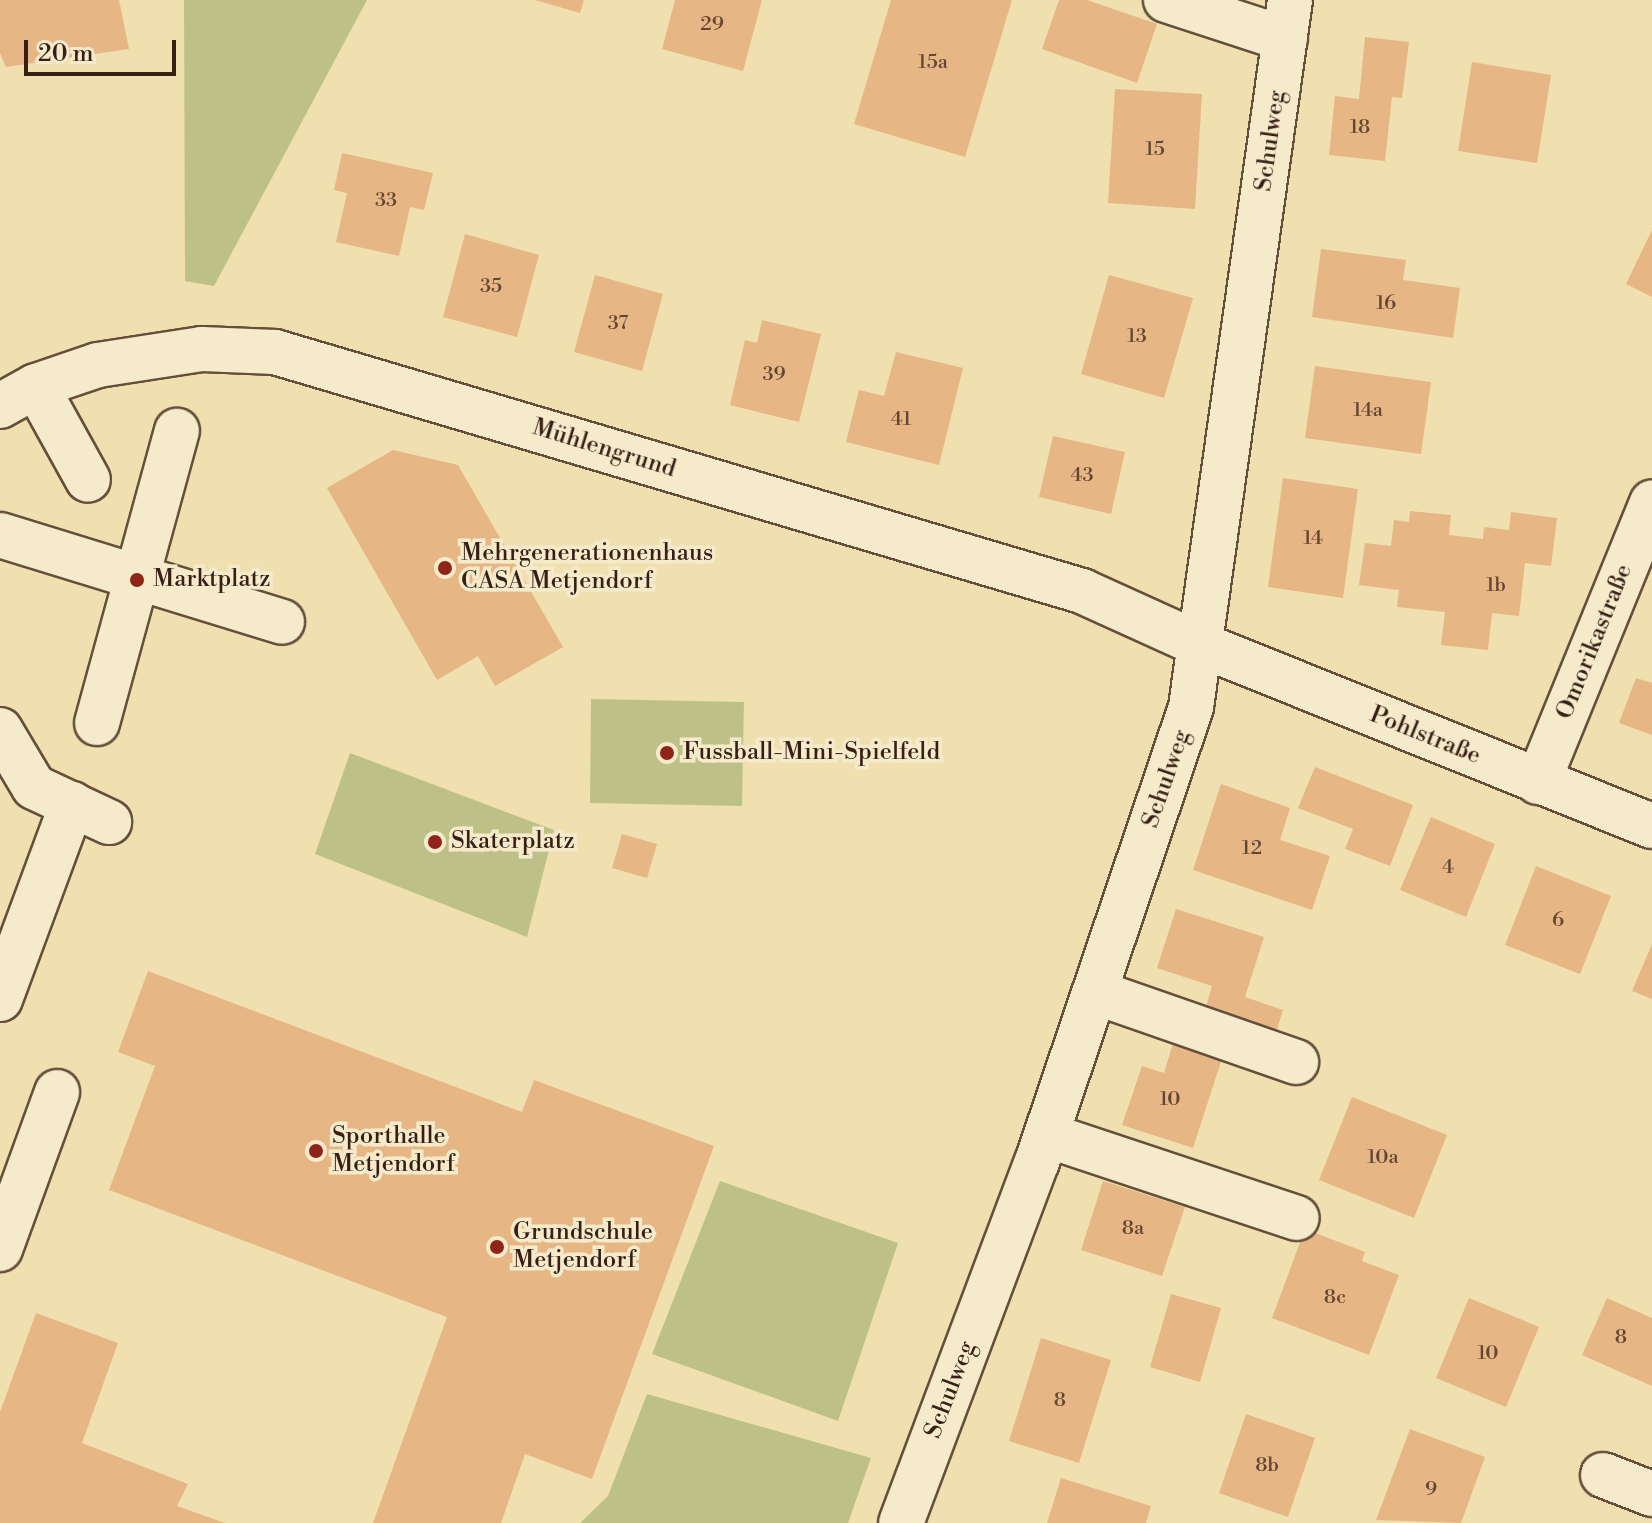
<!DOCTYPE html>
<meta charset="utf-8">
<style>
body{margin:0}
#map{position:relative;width:1652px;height:1523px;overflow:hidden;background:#f0e0af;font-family:"Libre Bodoni",serif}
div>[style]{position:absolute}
.green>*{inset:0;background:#bdc188}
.building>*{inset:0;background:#e6b685}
.roads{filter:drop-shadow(2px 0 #654f3c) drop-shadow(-2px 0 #654f3c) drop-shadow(0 2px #654f3c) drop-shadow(0 -2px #654f3c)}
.minor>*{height:44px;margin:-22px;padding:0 22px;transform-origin:22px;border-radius:22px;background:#f5ebcb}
.dots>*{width:22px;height:22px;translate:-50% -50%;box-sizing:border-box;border:4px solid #f5ebcb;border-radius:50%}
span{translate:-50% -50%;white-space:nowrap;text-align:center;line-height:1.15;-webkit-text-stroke:7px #f5ebcb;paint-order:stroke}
.number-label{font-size:20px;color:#634532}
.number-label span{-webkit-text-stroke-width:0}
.street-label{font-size:24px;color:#371f16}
.poi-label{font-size:24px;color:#371f16}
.left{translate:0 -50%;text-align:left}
.scale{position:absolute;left:24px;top:40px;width:152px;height:36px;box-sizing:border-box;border:4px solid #371f16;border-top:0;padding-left:10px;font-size:24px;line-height:28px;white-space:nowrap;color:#371f16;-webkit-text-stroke:6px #f5ebcb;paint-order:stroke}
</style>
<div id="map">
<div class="green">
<div style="clip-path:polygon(184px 0,367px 0,214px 286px,185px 281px)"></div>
<div style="clip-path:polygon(591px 699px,744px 702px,742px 806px,590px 803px)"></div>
<div style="clip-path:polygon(350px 753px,554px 830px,527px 937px,315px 854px)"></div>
<div style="clip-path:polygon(720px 1181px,898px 1243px,838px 1421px,652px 1354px)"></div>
<div style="clip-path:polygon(647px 1394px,871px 1458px,848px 1523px,580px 1523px,608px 1496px)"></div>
</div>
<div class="building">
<div style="clip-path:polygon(0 0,119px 0,129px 49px,6px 67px,0 53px)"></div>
<div style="clip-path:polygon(535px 0,584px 0,580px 13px)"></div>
<div style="clip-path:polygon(675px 0,762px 0,743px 71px,662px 49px)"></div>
<div style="clip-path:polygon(891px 0,1012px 0,965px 157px,854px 124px)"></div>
<div style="clip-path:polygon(1059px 0,1087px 0,1157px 24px,1137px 83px,1042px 49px)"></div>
<div style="clip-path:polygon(1365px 37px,1409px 42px,1402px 98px,1392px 97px,1385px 161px,1329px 155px,1335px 96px,1359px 99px)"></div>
<div style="clip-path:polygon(1472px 62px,1551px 75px,1537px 163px,1458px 151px)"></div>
<div style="clip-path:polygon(1115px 89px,1202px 94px,1195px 209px,1108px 203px)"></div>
<div style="clip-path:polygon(342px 153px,433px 173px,424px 210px,410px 207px,399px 256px,336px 242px,347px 193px,334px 190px)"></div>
<div style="clip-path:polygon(1652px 230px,1652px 297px,1626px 284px)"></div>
<div style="clip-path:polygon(465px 234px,539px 255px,517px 337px,443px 317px)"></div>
<div style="clip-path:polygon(1321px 249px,1406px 260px,1403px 280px,1460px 288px,1453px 338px,1312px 317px)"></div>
<div style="clip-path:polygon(595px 275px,663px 294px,642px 371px,574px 352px)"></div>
<div style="clip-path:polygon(1109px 275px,1193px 298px,1164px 398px,1081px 374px)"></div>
<div style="clip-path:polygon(762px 320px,821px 334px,799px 422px,730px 405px,745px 340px,757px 343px)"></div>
<div style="clip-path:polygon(896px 352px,963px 368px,939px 465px,846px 442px,859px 390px,884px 396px)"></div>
<div style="clip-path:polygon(1315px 366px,1431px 382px,1421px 454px,1305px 438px)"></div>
<div style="clip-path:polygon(1053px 436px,1125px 452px,1111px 514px,1039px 497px)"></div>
<div style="clip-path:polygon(393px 450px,458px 465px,563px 647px,495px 686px,478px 656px,437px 680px,327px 488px)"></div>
<div style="clip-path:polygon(1283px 478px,1358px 489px,1343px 598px,1268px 587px)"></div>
<div style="clip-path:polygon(1410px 511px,1451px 515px,1449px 535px,1483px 539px,1484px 527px,1509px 530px,1511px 512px,1557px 518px,1551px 566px,1525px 563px,1519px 616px,1492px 613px,1488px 650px,1441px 645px,1445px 612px,1397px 607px,1399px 590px,1359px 585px,1365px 543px,1391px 546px,1394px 520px,1409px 522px)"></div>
<div style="clip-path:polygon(1636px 678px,1652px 683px,1652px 735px,1619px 723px)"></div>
<div style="clip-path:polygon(1315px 767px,1413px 805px,1390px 866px,1345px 849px,1353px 829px,1298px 808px)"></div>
<div style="clip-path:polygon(1221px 784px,1290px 808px,1280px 840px,1330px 856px,1312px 910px,1193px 870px)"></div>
<div style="clip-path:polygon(1431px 817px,1495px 844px,1466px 917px,1400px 890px)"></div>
<div style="clip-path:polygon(622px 834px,657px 844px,647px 878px,612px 868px)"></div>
<div style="clip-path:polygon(1536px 866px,1611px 896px,1580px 974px,1505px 945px)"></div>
<div style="clip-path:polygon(1176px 909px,1264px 937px,1245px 997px,1283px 1010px,1274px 1039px,1203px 1017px,1212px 986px,1157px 968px)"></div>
<div style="clip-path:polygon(1652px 944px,1652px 999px,1632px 991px)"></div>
<div style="clip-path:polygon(148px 971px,522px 1112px,534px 1080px,714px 1146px,592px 1479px,525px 1454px,501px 1523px,373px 1523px,447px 1317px,109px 1190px,155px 1066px,118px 1052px)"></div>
<div style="clip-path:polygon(1179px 1024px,1228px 1040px,1193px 1148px,1122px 1125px,1142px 1066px,1164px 1073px)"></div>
<div style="clip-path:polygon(1352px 1097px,1447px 1135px,1414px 1218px,1319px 1180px)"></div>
<div style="clip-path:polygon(1103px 1181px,1185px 1207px,1162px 1276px,1081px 1250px)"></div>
<div style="clip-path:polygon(1305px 1229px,1365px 1252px,1362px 1261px,1399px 1275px,1369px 1355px,1272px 1318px)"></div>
<div style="clip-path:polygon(1171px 1294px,1221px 1308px,1200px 1382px,1150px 1367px)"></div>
<div style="clip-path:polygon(1469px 1298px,1539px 1327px,1506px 1407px,1436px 1378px)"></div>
<div style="clip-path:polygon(1607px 1298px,1652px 1318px,1652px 1386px,1582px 1355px)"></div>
<div style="clip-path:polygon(36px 1313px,118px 1343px,82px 1443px,188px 1484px,177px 1506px,225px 1523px,0 1523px,0 1412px)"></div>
<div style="clip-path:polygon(1041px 1338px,1111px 1360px,1079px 1463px,1009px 1441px)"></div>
<div style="clip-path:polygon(1246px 1414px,1315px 1438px,1288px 1517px,1219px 1493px)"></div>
<div style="clip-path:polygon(1410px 1429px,1485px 1457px,1461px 1523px,1376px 1520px)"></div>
<div style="clip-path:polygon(1061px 1478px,1151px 1506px,1146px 1523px,1047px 1523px)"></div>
</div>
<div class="roads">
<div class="minor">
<div style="left:1166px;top:0;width:125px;rotate:18.1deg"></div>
<div style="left:36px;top:386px;width:107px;rotate:61deg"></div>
<div style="left:0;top:406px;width:41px;rotate:-29.1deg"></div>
<div style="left:36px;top:386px;width:65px;rotate:-18.7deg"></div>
<div style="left:98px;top:365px;width:105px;rotate:-8.7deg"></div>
<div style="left:202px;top:349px;width:73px;rotate:2.4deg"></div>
<div style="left:275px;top:352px;width:842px;rotate:16.5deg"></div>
<div style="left:1082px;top:591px;width:128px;rotate:24.4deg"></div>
<div style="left:1199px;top:644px;width:488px;rotate:21.9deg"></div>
<div style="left:0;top:535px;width:295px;rotate:17.1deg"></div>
<div style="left:97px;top:723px;width:303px;rotate:-74.7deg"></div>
<div style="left:0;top:730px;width:66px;rotate:59.2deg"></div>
<div style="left:34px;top:787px;width:83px;rotate:25deg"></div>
<div style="left:1538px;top:782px;width:302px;rotate:-67.8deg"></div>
<div style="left:1095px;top:992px;width:213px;rotate:19.2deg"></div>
<div style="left:0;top:999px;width:208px;rotate:-69.7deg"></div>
<div style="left:1047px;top:1135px;width:263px;rotate:18.4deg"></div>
<div style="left:0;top:1249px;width:167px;rotate:-70deg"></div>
<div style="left:1603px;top:1475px;width:53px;rotate:21.2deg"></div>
<div style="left:901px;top:1523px;width:386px;rotate:-69.4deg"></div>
<div style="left:1037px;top:1162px;width:480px;rotate:-71.3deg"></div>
<div style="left:1191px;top:707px;width:714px;rotate:-82.03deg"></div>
</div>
</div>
<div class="dots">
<div style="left:445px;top:568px;background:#8f2418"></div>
<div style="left:137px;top:580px;background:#8f2418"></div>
<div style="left:667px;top:753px;background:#8f2418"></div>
<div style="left:435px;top:842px;background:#8f2418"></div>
<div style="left:316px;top:1151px;background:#8f2418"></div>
<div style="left:497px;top:1247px;background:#8f2418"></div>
</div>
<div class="number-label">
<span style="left:712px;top:24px">29</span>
<span style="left:933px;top:62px">15a</span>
<span style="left:1360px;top:127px">18</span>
<span style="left:1155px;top:149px">15</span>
<span style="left:386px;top:200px">33</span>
<span style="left:491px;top:286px">35</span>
<span style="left:1386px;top:303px">16</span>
<span style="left:618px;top:323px">37</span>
<span style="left:1137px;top:336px">13</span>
<span style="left:774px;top:374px">39</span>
<span style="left:1368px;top:410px">14a</span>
<span style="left:901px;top:419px">41</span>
<span style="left:1082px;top:475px">43</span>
<span style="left:1313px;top:538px">14</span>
<span style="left:1496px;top:585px">1b</span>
<span style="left:1252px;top:848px">12</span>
<span style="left:1448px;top:867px">4</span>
<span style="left:1558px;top:920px">6</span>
<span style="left:1170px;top:1099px">10</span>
<span style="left:1383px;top:1157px">10a</span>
<span style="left:1133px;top:1228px">8a</span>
<span style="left:1335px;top:1297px">8c</span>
<span style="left:1621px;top:1337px">8</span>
<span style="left:1488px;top:1353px">10</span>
<span style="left:1060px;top:1400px">8</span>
<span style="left:1267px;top:1465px">8b</span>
<span style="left:1431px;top:1489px">9</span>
</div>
<div class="street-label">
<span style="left:1271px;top:141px;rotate:-82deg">Schulweg</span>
<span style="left:604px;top:449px;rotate:17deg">Mühlengrund</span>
<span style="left:1595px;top:642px;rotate:-68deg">Omorikastraße</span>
<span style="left:1425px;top:736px;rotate:22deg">Pohlstraße</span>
<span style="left:1167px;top:779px;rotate:-71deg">Schulweg</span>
<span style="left:951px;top:1390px;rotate:-69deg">Schulweg</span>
</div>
<div class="poi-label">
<span class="left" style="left:461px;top:568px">Mehrgenerationenhaus<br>CASA Metjendorf</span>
<span class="left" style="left:153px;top:580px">Marktplatz</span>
<span class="left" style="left:683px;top:753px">Fussball-Mini-Spielfeld</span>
<span class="left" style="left:451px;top:842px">Skaterplatz</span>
<span class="left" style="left:332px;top:1151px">Sporthalle<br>Metjendorf</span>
<span class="left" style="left:513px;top:1247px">Grundschule<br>Metjendorf</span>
</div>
<div class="scale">20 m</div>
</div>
